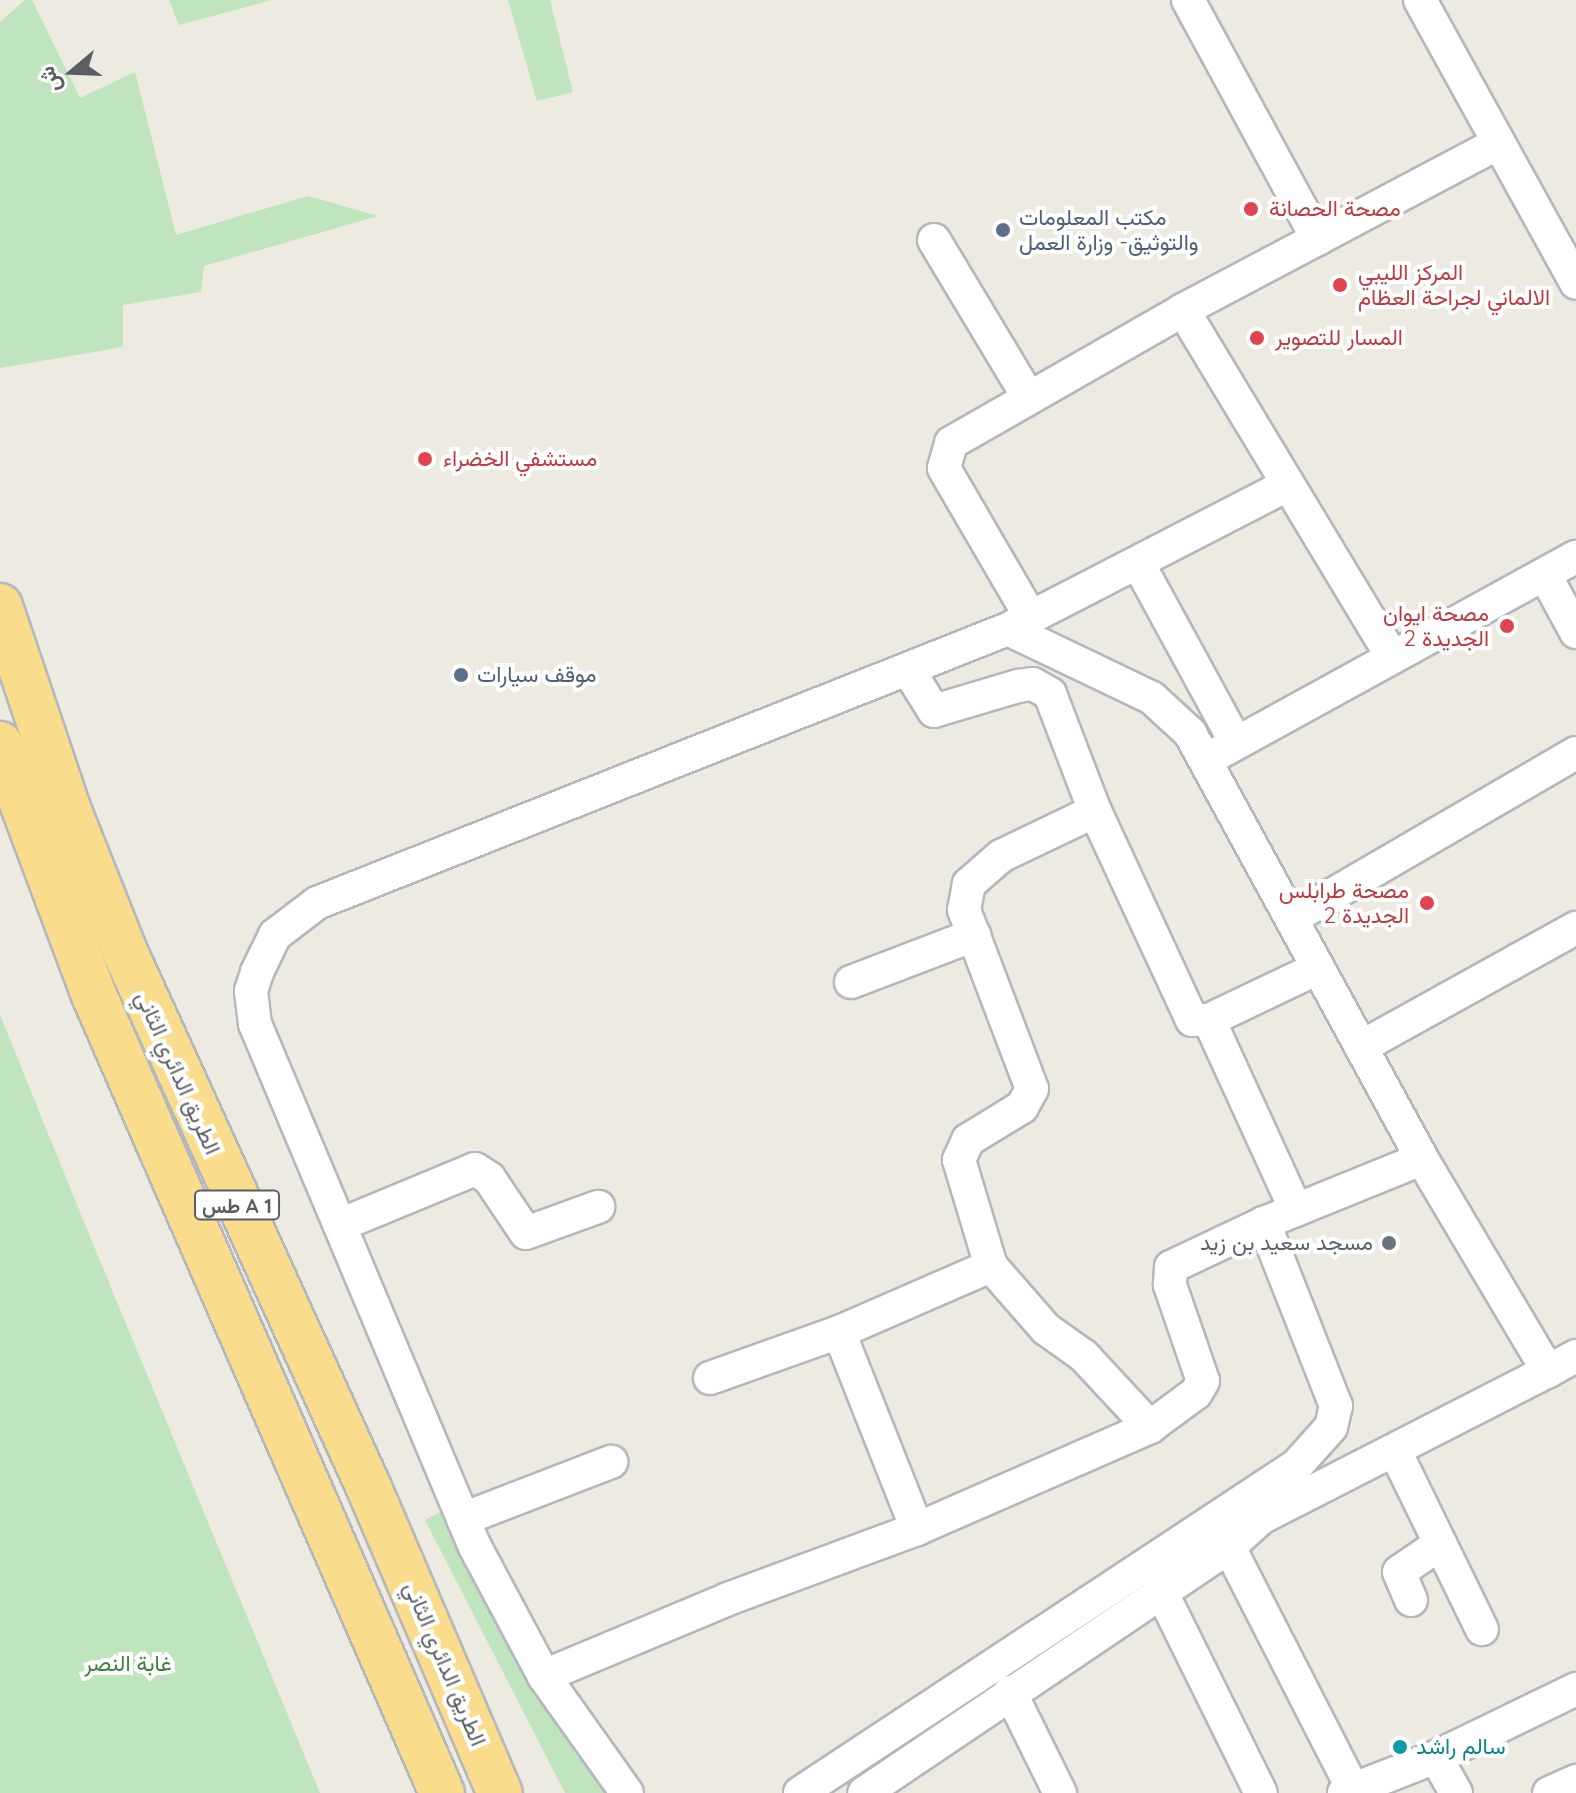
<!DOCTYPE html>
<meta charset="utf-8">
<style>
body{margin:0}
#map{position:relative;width:1576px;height:1793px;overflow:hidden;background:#eceae1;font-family:Quicksand,Vazirmatn,sans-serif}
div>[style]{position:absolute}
.green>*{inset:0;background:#bfe4be}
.roads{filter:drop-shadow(2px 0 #b4b7bc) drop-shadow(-2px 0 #b4b7bc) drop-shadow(0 2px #b4b7bc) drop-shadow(0 -2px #b4b7bc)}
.minor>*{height:32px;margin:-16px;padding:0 16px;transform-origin:16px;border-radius:16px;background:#fff}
.highway>*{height:44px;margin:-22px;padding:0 22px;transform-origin:22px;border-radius:22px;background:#f9dc8c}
.dots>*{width:22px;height:22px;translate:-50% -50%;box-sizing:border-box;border:4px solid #fff;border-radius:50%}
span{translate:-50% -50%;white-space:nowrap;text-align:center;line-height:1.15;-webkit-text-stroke:8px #fff;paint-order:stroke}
.shield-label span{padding:2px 6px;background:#fff;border:2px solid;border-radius:6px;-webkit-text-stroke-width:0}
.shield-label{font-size:20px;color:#5a5e62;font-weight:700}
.health-label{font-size:22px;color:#be3a42}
.left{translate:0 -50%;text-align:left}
.right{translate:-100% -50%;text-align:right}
.service-label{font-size:22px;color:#4e5e75}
.street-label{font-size:22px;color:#5a5e62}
.worship-label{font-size:22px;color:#5b616d}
.park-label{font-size:22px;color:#37843a}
.culture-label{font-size:22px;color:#0d838f}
.north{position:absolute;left:32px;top:32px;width:80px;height:80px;-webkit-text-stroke:6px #fff;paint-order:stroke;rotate:251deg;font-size:22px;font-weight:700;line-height:32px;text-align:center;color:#5a5e62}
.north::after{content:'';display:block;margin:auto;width:28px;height:36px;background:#5a5e62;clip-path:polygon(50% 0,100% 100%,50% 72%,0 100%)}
</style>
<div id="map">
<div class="green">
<div style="clip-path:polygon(25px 0,32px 0,80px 98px,135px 72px,176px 235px,308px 196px,378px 216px,204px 266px,201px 292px,123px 305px,123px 347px,0 368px,0 22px)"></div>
<div style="clip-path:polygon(169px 0,272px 0,179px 25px)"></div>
<div style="clip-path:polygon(508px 0,550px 0,573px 92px,537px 101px)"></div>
<div style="clip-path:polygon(0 1015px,86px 1227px,320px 1793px,0 1793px)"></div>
<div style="clip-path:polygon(440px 1512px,460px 1559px,610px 1793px,565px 1793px,425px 1520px)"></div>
</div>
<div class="roads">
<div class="minor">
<div style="left:1188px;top:0;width:272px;rotate:61.5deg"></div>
<div style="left:1420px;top:0;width:323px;rotate:61.1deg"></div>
<div style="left:934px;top:240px;width:184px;rotate:59deg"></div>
<div style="left:1183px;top:310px;width:405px;rotate:58.9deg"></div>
<div style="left:1138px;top:563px;width:203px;rotate:61.4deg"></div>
<div style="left:1545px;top:575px;width:65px;rotate:61.5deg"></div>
<div style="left:1030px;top:616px;width:171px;rotate:-120.2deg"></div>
<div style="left:944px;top:468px;width:26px;rotate:-74deg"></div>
<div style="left:951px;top:443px;width:267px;rotate:-29.8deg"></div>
<div style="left:1183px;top:310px;width:354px;rotate:-27.9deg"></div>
<div style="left:1014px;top:626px;width:305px;rotate:-27.3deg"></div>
<div style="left:909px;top:671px;width:47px;rotate:58deg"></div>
<div style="left:934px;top:711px;width:88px;rotate:-16.6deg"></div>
<div style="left:1018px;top:686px;width:15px;rotate:-8deg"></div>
<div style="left:1033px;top:684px;width:20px;rotate:30deg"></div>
<div style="left:1050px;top:694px;width:125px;rotate:69deg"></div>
<div style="left:1095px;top:811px;width:230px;rotate:65.1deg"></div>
<div style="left:1192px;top:1020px;width:17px"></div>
<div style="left:1209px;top:1020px;width:121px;rotate:-25.5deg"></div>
<div style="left:1206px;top:760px;width:422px;rotate:-28.8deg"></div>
<div style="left:1095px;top:811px;width:104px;rotate:154.4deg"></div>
<div style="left:1001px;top:856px;width:43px;rotate:138.8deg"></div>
<div style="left:969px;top:884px;width:26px;rotate:101deg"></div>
<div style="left:964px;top:910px;width:191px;rotate:69.2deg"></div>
<div style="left:1032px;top:1089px;width:21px;rotate:119deg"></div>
<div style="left:1022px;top:1107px;width:63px;rotate:148.6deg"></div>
<div style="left:968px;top:1140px;width:22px;rotate:114deg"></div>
<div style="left:959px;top:1160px;width:111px;rotate:73.2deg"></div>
<div style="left:991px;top:1266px;width:84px;rotate:48.9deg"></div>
<div style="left:1046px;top:1329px;width:47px;rotate:35.4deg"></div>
<div style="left:1084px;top:1356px;width:97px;rotate:47.1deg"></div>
<div style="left:1294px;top:917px;width:326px;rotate:-30.2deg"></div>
<div style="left:851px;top:982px;width:132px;rotate:-20.9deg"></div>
<div style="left:1209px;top:1020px;width:209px;rotate:65.4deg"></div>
<div style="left:1361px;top:1047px;width:246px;rotate:-29deg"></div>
<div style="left:340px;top:1225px;width:146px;rotate:-22.5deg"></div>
<div style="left:475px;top:1169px;width:17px;rotate:33deg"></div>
<div style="left:489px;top:1178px;width:66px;rotate:56.1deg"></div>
<div style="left:526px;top:1233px;width:77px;rotate:-19.9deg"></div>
<div style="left:839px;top:1332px;width:212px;rotate:68.4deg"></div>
<div style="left:1548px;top:1371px;width:32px;rotate:-28deg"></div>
<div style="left:710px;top:1378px;width:137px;rotate:-19.6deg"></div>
<div style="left:839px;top:1332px;width:166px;rotate:-23.5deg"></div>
<div style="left:1396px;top:1453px;width:196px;rotate:64deg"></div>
<div style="left:463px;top:1519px;width:159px;rotate:-21.1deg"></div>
<div style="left:1229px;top:1547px;width:276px;rotate:62.9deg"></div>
<div style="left:1161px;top:1591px;width:225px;rotate:63.7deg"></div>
<div style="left:1411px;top:1600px;width:30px;rotate:-113deg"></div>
<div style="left:1399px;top:1572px;width:50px;rotate:-34.3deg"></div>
<div style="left:544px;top:1676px;width:199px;rotate:-22.7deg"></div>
<div style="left:728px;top:1599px;width:202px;rotate:-20.3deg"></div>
<div style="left:917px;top:1529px;width:254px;rotate:-23.6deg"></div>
<div style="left:1150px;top:1427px;width:57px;rotate:-36.5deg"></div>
<div style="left:1196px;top:1393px;width:14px;rotate:-60deg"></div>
<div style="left:1203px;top:1381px;width:102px;rotate:-109deg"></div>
<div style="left:1170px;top:1285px;width:18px;rotate:-87deg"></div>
<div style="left:1171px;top:1267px;width:103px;rotate:-25.3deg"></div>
<div style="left:1264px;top:1223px;width:170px;rotate:-22.1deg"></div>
<div style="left:1010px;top:1692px;width:113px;rotate:63.7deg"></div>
<div style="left:1436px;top:1757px;width:41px;rotate:60.9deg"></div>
<div style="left:627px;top:1793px;width:143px;rotate:-125.4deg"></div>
<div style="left:544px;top:1676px;width:146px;rotate:-118.1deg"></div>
<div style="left:475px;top:1547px;width:567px;rotate:-112.81deg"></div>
<div style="left:255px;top:1024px;width:33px;rotate:-97deg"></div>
<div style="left:251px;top:991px;width:20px;rotate:-72deg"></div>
<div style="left:257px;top:972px;width:41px;rotate:-64.1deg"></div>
<div style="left:275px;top:935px;width:53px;rotate:-37.3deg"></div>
<div style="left:317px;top:903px;width:743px;rotate:-21.63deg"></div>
<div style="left:1008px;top:629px;width:160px;rotate:25.6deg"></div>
<div style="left:1152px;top:698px;width:52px;rotate:42.6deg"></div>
<div style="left:1190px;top:733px;width:485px;rotate:61.4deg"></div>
<div style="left:1422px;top:1159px;width:247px;rotate:59.3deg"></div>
<div style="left:1548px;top:1371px;width:322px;rotate:152.9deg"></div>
<div style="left:1261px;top:1518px;width:43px;rotate:137.8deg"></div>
<div style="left:1229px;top:1547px;width:440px;rotate:146deg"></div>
<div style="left:800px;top:1793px;width:595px;rotate:-33.42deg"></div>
<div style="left:1297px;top:1465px;width:51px;rotate:-48.2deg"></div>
<div style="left:1331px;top:1427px;width:22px;rotate:-77deg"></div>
<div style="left:1336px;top:1406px;width:197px;rotate:-111.5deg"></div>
<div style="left:1344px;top:1793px;width:99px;rotate:-21.4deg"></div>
<div style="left:1436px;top:1757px;width:156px;rotate:-25.9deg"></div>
<div style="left:1549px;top:1793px;width:30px;rotate:-24deg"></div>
</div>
<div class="highway">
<div style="left:0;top:606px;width:216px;rotate:71.4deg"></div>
<div style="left:69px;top:811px;width:154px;rotate:68.3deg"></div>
<div style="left:126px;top:954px;width:587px;rotate:65.53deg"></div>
<div style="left:369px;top:1488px;width:332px;rotate:66.8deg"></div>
<div style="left:0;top:744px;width:268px;rotate:69.5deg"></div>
<div style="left:94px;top:995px;width:871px;rotate:66.44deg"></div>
</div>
</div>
<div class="dots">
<div style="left:1251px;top:209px;background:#e0444e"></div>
<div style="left:1003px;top:230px;background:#5c6f8a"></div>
<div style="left:1340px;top:285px;background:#e0444e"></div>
<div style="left:1257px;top:338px;background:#e0444e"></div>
<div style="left:425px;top:459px;background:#e0444e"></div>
<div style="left:1507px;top:626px;background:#e0444e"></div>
<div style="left:461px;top:675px;background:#5c6f8a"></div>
<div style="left:1427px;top:903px;background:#e0444e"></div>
<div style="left:1389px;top:1243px;background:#6b7280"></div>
<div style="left:1400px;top:1747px;background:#0f9aa8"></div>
</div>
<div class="shield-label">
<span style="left:237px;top:1205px">طس A 1</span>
</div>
<div class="health-label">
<span class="left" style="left:1269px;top:209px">مصحة الحصانة</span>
<span class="left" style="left:1358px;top:285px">المركز الليبي<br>الالماني لجراحة العظام</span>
<span class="left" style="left:1275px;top:338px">المسار للتصوير</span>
<span class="left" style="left:443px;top:459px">مستشفي الخضراء</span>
<span class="right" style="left:1489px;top:626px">مصحة ايوان<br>الجديدة 2</span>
<span class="right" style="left:1409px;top:903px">مصحة طرابلس<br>الجديدة 2</span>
</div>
<div class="service-label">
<span class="left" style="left:1019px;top:230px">مكتب المعلومات<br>والتوثيق- وزارة العمل</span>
<span class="left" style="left:477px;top:675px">موقف سيارات</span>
</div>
<div class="street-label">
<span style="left:178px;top:1073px;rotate:66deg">الطريق الدائري الثاني</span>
<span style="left:445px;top:1664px;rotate:67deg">الطريق الدائري الثاني</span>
</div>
<div class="worship-label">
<span class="right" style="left:1373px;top:1243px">مسجد سعيد بن زيد</span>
</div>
<div class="park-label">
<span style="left:128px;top:1664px">غابة النصر</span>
</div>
<div class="culture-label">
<span class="left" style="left:1416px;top:1747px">سالم راشد</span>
</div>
<div class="north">ش</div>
</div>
